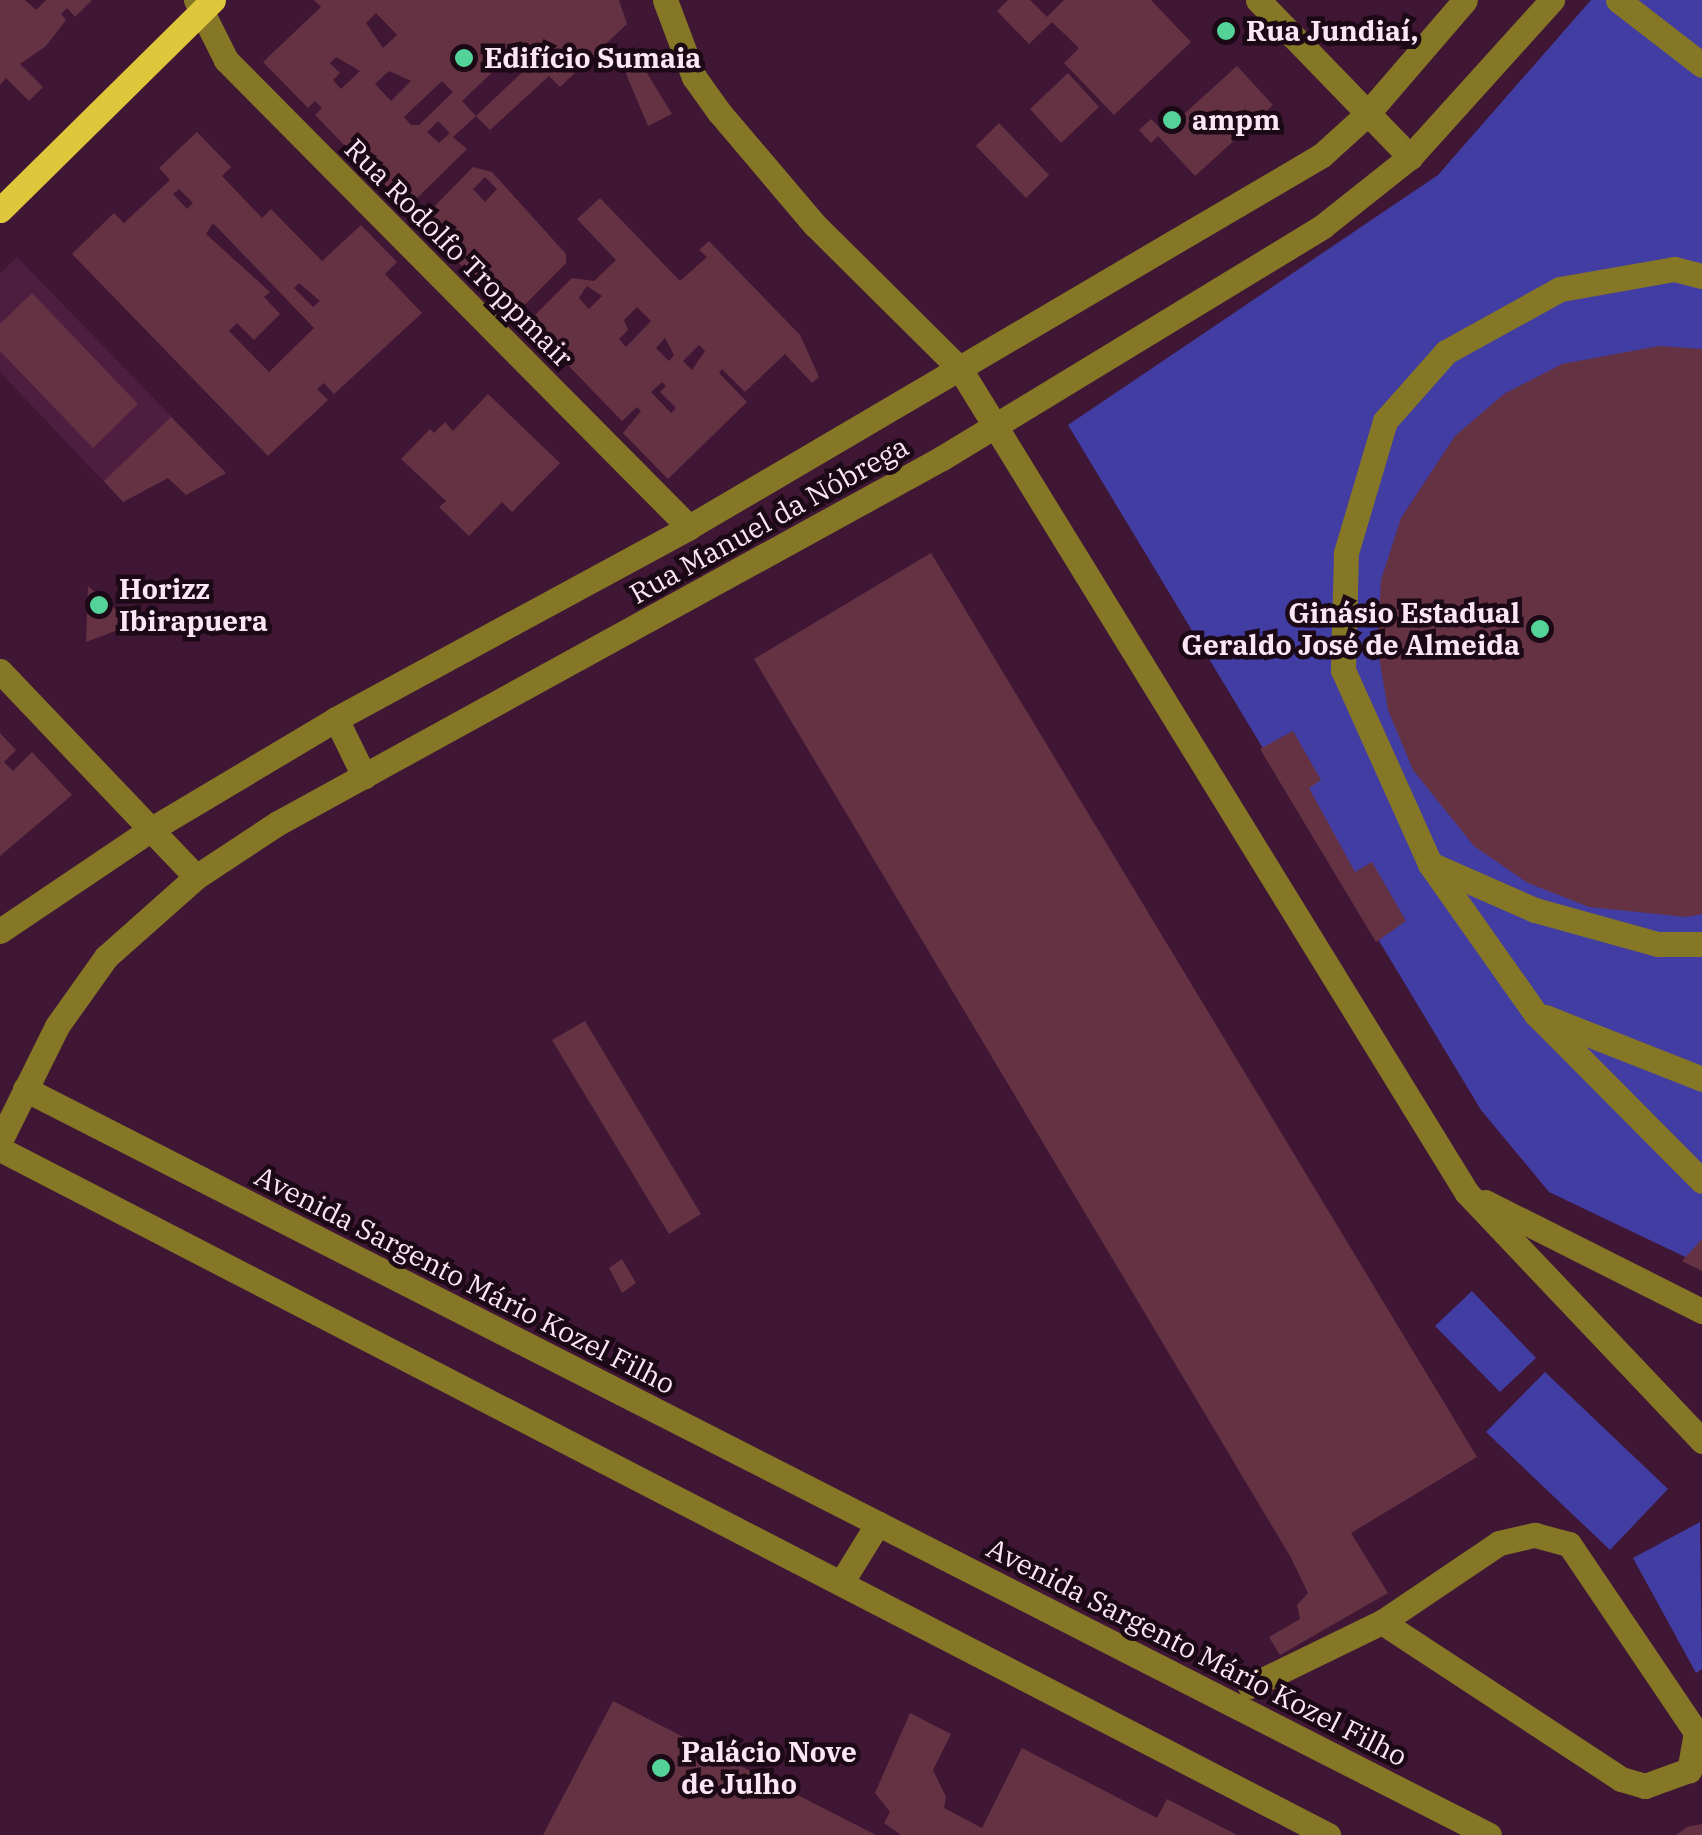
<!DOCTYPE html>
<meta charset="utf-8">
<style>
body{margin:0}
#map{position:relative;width:1702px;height:1835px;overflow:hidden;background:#3f1634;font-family:"IBM Plex Serif",serif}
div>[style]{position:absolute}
.built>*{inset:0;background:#4d1e40}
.green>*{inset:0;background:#423da2}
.building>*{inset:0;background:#653243}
.minor>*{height:25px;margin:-12.5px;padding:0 12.5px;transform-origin:12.5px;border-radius:12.5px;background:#857725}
.major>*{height:25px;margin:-12.5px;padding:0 12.5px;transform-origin:12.5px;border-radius:12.5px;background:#dec73a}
.dots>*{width:28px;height:28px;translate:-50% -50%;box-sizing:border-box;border:5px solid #1b0916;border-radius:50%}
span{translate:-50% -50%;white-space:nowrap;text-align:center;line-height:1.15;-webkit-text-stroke:9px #1b0916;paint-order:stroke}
.poi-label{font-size:28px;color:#fce6f4;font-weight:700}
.left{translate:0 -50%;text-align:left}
.right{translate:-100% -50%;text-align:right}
.street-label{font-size:28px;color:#fce6f4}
</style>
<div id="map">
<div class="built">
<div style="clip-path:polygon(17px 257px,226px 473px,186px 495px,168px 478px,123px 502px,0 372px,0 274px)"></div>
</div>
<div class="green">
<div style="clip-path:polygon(1591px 0,1702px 0,1702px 1265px,1549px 1192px,1481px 1110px,1068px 425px,1438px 175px)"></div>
<div style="clip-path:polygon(1472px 1291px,1536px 1358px,1500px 1392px,1435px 1326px)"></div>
<div style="clip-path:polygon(1545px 1372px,1668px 1489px,1610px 1550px,1486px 1432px)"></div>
<div style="clip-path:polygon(1700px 1522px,1702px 1669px,1696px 1673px,1633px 1558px)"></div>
</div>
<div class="building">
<div style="clip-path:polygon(0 0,25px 0,36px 10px,46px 0,92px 0,75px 17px,67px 8px,61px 14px,66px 20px,46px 46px,20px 64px,43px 87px,29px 101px,6px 78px,0 85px)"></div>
<div style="clip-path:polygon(evenodd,314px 0,619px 0,627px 24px,560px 87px,549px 76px,490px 130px,476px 116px,534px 61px,520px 46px,462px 101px,476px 116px,453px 137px,467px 149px,406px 209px,315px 115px,322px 108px,315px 101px,308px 108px,263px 62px,321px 7px,314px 0,376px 13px,397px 35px,383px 48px,366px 23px,376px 13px,314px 0,336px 57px,360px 71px,341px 89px,333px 80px,340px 73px,330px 63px,336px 57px,314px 0,389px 71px,411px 81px,391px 101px,375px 84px,389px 71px,314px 0,442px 81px,453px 92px,419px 125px,411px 125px,404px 117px,442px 81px,314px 0,438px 121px,450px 133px,439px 143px,427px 132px,438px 121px)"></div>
<div style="clip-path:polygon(1008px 0,1030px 0,1047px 17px,1064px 0,1151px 0,1191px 42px,1114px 115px,1064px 63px,1079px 48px,1052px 22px,1029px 44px,997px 11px)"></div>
<div style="clip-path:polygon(636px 55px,672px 114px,648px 126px,621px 62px)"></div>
<div style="clip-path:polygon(1237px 66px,1273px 105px,1195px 176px,1158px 136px,1151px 143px,1139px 130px,1151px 119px,1164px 132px)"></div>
<div style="clip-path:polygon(1068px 73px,1099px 107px,1061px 143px,1030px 109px)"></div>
<div style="clip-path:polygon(999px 123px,1049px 175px,1026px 198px,976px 146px)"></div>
<div style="clip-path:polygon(evenodd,197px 132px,231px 167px,222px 176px,262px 218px,271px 209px,322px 261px,361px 225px,397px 262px,385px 274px,422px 313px,334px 394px,324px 383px,317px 389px,328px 400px,268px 456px,72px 254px,114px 213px,124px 223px,170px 180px,159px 168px,197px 132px,179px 189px,193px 203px,187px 209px,173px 194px,179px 189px,197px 132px,213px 223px,314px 328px,269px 372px,229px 331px,237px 323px,254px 340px,280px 314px,264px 297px,270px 292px,206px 234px,213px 223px,197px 132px,299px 283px,320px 301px,313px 307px,294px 288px,299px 283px)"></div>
<div style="clip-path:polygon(evenodd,473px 167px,492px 172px,566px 254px,566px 263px,512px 318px,419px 222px,473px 167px,485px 177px,497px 189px,485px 202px,473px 189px,485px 177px)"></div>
<div style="clip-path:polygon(evenodd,600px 198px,680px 281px,707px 257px,699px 250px,709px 241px,800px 335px,819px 377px,812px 383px,785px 354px,745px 392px,722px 369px,719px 373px,747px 402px,668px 479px,623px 433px,641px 411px,637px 407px,622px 421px,527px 323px,572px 278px,594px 281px,616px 260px,577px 219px,600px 198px,587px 286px,602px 296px,589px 309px,579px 298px,587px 286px,600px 198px,637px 307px,651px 321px,626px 347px,619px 339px,628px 330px,624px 320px,637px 307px,600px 198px,665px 338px,674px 355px,669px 361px,656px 348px,665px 338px,600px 198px,699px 345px,705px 351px,692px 370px,683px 361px,699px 345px,600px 198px,662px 382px,666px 386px,660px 392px,676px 408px,671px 413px,651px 392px,662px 382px)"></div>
<div style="clip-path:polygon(32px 293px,138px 404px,93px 448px,0 351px,0 324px)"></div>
<div style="clip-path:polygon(1659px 346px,1702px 349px,1702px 914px,1686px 917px,1589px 907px,1528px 883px,1474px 846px,1413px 770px,1388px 710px,1377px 645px,1381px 580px,1401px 518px,1455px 436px,1504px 394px,1562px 364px)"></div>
<div style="clip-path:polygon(488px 394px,560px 463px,512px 512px,502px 502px,469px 536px,439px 507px,446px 501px,401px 459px,430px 429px,434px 433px,445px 422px,453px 431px)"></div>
<div style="clip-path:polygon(171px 417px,226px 473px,186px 495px,168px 478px,123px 502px,104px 481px)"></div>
<div style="clip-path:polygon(931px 553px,1477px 1457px,1351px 1533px,1388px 1593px,1280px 1655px,1269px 1637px,1300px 1619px,1297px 1605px,1308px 1593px,1290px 1556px,754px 659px)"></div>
<div style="clip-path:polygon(88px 586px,134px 624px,86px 642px)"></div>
<div style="clip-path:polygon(1293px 731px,1321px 780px,1309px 788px,1355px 872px,1372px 862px,1406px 921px,1376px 942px,1260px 749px)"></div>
<div style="clip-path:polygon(0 733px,16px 750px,4px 762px,13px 771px,32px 752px,72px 795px,0 856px)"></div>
<div style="clip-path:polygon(585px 1021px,701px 1214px,669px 1234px,552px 1040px)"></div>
<div style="clip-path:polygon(1702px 1239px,1702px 1271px,1682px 1261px)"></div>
<div style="clip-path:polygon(622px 1259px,636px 1283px,622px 1293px,609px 1268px)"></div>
<div style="clip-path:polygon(613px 1701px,876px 1835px,543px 1835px)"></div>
<div style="clip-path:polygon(910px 1713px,951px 1734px,933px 1770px,946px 1797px,944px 1808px,982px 1828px,1022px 1748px,1157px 1818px,1167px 1799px,1237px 1835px,901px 1835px,884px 1823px,890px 1812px,875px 1793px)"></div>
<div style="clip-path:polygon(1702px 1824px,1702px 1835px,1676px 1835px,1687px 1827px)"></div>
</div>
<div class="minor">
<div style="left:196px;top:0;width:67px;rotate:63.4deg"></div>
<div style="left:226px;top:60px;width:658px;rotate:45.25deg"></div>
<div style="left:665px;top:0;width:82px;rotate:69.4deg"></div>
<div style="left:694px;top:77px;width:43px;rotate:54.5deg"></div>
<div style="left:719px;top:112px;width:148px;rotate:49.7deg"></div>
<div style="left:815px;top:225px;width:204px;rotate:44.8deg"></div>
<div style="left:960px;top:369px;width:967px;rotate:58.4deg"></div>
<div style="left:1467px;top:1193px;width:342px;rotate:46.5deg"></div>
<div style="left:1258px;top:0;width:219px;rotate:45.9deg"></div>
<div style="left:1618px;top:0;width:106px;rotate:37.7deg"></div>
<div style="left:1702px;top:276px;width:29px;rotate:-166deg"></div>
<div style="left:1674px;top:269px;width:116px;rotate:170deg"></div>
<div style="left:1560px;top:289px;width:130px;rotate:151.1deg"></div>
<div style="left:1446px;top:352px;width:92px;rotate:131.5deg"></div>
<div style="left:1385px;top:421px;width:138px;rotate:106.5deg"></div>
<div style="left:1346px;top:553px;width:117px;rotate:91.5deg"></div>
<div style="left:1343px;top:670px;width:213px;rotate:65.8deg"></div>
<div style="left:1430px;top:864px;width:115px;rotate:23.7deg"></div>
<div style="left:1535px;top:910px;width:128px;rotate:15.5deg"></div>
<div style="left:1658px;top:944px;width:44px"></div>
<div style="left:0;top:671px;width:284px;rotate:46.4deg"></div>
<div style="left:336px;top:719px;width:64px;rotate:63.8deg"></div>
<div style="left:1430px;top:864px;width:184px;rotate:54.8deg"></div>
<div style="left:1536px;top:1014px;width:235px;rotate:45.2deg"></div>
<div style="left:0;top:931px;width:181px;rotate:-34deg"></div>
<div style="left:150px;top:830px;width:217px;rotate:-30.8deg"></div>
<div style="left:336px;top:719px;width:402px;rotate:-28.5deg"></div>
<div style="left:689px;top:527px;width:734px;rotate:-30.44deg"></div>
<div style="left:1322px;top:155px;width:61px;rotate:-42.3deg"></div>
<div style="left:1367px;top:114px;width:150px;rotate:-49.3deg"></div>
<div style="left:1545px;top:1017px;width:169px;rotate:21.5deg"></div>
<div style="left:25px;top:1089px;width:1643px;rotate:27deg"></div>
<div style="left:0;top:1141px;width:128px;rotate:-63.6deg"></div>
<div style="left:57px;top:1026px;width:85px;rotate:-54.6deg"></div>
<div style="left:106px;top:957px;width:120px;rotate:-41.6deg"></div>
<div style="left:196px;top:877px;width:98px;rotate:-33.4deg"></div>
<div style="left:278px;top:823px;width:758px;rotate:-28.8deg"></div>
<div style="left:942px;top:458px;width:446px;rotate:-31.3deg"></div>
<div style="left:1323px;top:226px;width:111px;rotate:-38.4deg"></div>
<div style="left:1410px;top:157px;width:212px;rotate:-47.9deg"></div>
<div style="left:0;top:1149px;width:1495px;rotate:27.32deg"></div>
<div style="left:1485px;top:1202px;width:243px;rotate:26.7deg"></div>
<div style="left:841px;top:1583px;width:70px;rotate:-58.3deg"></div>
<div style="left:1250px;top:1686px;width:147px;rotate:-25.9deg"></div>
<div style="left:1382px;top:1622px;width:141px;rotate:-34deg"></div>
<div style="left:1499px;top:1543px;width:37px;rotate:-13deg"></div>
<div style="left:1535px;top:1535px;width:35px;rotate:15deg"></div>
<div style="left:1569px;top:1544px;width:227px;rotate:56deg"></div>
<div style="left:1696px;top:1732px;width:39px;rotate:100deg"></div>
<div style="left:1689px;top:1770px;width:47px;rotate:160deg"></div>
<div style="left:1645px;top:1786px;width:25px;rotate:-164deg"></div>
<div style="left:1621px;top:1779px;width:286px;rotate:-146.7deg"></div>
</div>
<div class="major">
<div style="left:0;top:210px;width:299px;rotate:-44.6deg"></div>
</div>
<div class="dots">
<div style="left:1226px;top:31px;background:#53d397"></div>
<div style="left:464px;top:58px;background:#53d397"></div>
<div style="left:1172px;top:120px;background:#53d397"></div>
<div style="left:99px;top:605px;background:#53d397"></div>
<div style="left:1540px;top:629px;background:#53d397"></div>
<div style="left:661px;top:1768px;background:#53d397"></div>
</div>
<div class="poi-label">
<span class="left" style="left:1246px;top:31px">Rua Jundiaí,</span>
<span class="left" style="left:484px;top:58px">Edifício Sumaia</span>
<span class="left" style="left:1192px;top:120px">ampm</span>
<span class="left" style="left:119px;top:605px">Horizz<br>Ibirapuera</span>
<span class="right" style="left:1520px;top:629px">Ginásio Estadual<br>Geraldo José de Almeida</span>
<span class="left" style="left:681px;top:1768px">Palácio Nove<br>de Julho</span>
</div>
<div class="street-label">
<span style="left:459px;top:253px;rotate:45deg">Rua Rodolfo Troppmair</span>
<span style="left:769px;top:520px;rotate:-29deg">Rua Manuel da Nóbrega</span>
<span style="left:465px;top:1280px;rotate:27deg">Avenida Sargento Mário Kozel Filho</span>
<span style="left:1197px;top:1652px;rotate:27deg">Avenida Sargento Mário Kozel Filho</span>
</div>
</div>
